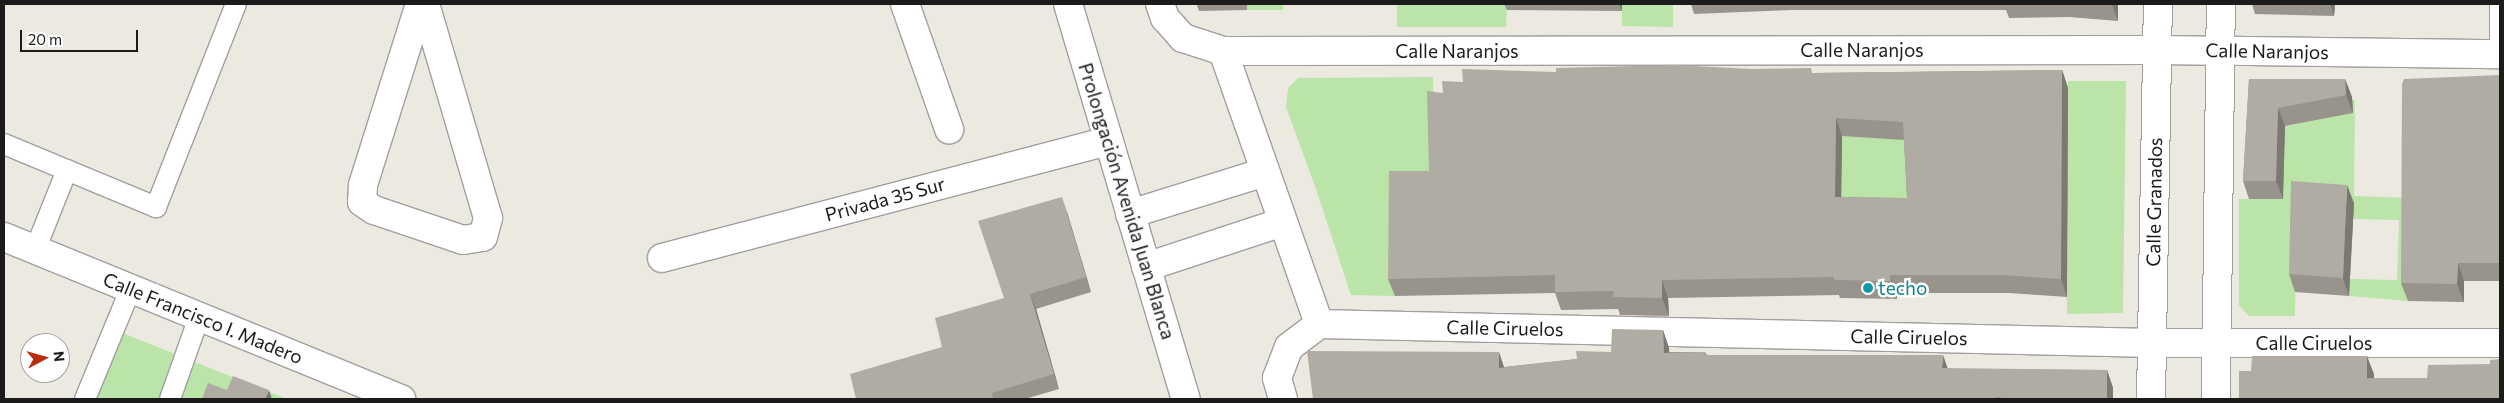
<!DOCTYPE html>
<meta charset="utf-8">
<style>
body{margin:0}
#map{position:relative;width:2504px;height:403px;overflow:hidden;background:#eceae0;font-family:Commissioner,sans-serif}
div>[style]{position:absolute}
.grass>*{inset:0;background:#bae4a8}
.roads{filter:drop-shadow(1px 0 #9f9f9f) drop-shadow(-1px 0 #9f9f9f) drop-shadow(0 1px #9f9f9f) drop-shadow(0 -1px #9f9f9f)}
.lane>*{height:20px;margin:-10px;padding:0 10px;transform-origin:10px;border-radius:10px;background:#fff}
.street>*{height:28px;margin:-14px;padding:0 14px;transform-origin:14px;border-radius:14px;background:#fff}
.wall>*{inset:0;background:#98948c}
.shaded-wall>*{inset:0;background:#7c7872}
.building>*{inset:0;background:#b1aca3}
.dots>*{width:14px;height:14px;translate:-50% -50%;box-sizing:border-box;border:2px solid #fff;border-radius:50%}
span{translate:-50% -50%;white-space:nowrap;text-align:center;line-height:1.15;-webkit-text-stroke:5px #fff;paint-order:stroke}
.street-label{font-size:19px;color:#1b1b1b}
.culture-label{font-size:19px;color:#0d838f}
.left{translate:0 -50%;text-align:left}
.frame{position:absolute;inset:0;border:5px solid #1b1b1b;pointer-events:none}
.north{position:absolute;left:20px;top:333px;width:50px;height:50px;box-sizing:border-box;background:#fff;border:1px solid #a4a4a4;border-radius:50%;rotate:84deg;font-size:14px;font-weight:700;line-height:20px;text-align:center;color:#1b1b1b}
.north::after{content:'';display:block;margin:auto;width:18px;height:22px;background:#b92e0c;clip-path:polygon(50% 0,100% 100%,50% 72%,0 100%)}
.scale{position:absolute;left:20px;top:30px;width:118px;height:22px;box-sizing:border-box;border:2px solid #1b1b1b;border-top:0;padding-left:6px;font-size:15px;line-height:18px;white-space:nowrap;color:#1b1b1b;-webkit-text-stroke:4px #fff;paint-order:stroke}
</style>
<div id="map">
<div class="grass">
<div style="clip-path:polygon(1247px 4px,1283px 4px,1283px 10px,1247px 10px)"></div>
<div style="clip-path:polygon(1397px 4px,1507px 4px,1506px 27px,1397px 27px)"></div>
<div style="clip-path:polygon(1622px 4px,1673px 4px,1673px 27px,1622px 26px)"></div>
<div style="clip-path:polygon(1433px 77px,1436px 189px,1395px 189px,1395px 296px,1351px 295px,1316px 189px,1286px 107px,1288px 88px,1298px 78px)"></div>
<div style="clip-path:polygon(2068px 81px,2126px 81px,2123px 313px,2067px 314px,2068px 220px,2042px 220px,1840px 281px,1841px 91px,1896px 139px,1910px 140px,2008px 161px,2068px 161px)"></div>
<div style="clip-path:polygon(2307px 97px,2355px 100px,2354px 196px,2410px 198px,2408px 218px,2408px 301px,2349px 296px,2350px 279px,2397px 280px,2399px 220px,2353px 219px,2352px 230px,2297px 199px,2295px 316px,2249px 316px,2239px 305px,2239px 199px,2283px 199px,2285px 126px,2301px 123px)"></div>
<div style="clip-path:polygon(120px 332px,287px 399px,93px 399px)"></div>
</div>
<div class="roads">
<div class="lane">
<div style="left:2500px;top:54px;width:50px;rotate:-90deg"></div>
<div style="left:4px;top:144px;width:165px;rotate:22.5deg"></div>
<div style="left:156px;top:207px;width:218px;rotate:-68.5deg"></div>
<div style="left:35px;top:250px;width:86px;rotate:-68.2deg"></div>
<div style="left:85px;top:399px;width:120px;rotate:-67.5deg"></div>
<div style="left:170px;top:399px;width:87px;rotate:-70.5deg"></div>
</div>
<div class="street">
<div style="left:420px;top:4px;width:190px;rotate:107.5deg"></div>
<div style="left:363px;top:185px;width:17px;rotate:93deg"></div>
<div style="left:362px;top:202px;width:14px;rotate:34deg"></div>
<div style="left:374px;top:210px;width:94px;rotate:18.6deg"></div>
<div style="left:463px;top:240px;width:20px;rotate:-9deg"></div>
<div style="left:483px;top:237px;width:20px;rotate:-75deg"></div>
<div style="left:488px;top:218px;width:223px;rotate:-106.4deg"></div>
<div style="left:905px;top:4px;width:133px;rotate:70.6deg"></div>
<div style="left:1068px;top:4px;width:412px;rotate:73.4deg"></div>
<div style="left:1160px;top:4px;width:15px;rotate:70deg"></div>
<div style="left:1165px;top:18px;width:27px;rotate:48deg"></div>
<div style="left:1183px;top:38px;width:42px;rotate:18deg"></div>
<div style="left:1223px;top:51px;width:934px;rotate:-0.06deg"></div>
<div style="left:2157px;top:50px;width:343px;rotate:0.7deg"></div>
<div style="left:1223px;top:51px;width:289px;rotate:70.6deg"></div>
<div style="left:1130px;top:214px;width:141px;rotate:-17.3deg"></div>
<div style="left:4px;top:237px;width:429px;rotate:22.2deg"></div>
<div style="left:662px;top:258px;width:462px;rotate:-14.7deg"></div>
<div style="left:1146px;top:267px;width:144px;rotate:-18.2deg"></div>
<div style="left:1319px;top:324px;width:833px;rotate:1.31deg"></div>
<div style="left:2152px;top:343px;width:348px"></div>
<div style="left:1283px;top:399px;width:22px;rotate:-106deg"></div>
<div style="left:1277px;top:378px;width:33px;rotate:-69deg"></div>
<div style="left:1289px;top:347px;width:38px;rotate:-37deg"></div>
<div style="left:2151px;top:399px;width:395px;rotate:-89deg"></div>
<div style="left:2216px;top:399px;width:395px;rotate:-89.3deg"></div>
</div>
</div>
<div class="wall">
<div style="clip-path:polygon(1183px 4px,1247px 4px,1247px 10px,1199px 11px,1197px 5px)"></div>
<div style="clip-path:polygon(1504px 4px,1622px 4px,1622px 11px,1507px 10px)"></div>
<div style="clip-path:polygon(1658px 4px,2118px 4px,2118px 21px,2069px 17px,2009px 18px,2006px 10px,1791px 10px,1694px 14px,1691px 4px)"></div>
<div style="clip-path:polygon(2252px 4px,2335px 4px,2334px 16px,2255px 14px)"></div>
<div style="clip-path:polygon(evenodd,2062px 70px,2068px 88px,2067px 297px,2009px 293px,1897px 293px,1897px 299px,1840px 298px,1839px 295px,1668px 298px,1669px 316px,1620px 315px,1618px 309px,1561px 310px,1555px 293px,1395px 296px,1388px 279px,1429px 171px,1443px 93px,1463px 82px,1556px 72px,1812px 73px,2062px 70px,1842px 136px,1904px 140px,1907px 198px,1841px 197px,1842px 136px)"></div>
<div style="clip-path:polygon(2500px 75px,2500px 281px,2464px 281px,2464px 302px,2408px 301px,2401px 283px)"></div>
<div style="clip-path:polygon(2249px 79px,2345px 79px,2352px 97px,2353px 113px,2285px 126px,2283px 199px,2249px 199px,2243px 181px)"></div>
<div style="clip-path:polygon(2354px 203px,2349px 296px,2295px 292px,2289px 274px)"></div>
<div style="clip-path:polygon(1067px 212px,1091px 292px,1036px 309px,1059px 389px,1025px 399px,856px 399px,942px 347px,1004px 298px)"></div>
<div style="clip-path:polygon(1663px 330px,1669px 348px,1669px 352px,1705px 352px,1707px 355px,1948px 369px,2107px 370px,2113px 388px,2113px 399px,1313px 399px,1504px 367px,1577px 359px,1611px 352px)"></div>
</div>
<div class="shaded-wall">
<div style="clip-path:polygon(1619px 4px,1622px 4px,1622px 11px)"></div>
<div style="clip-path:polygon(2112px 4px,2118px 4px,2118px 21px)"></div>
<div style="clip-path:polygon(2330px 4px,2335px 4px,2334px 16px)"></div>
<div style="clip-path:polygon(2062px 70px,2068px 88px,2067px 297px,2061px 279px)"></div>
<div style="clip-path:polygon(2345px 79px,2352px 97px,2353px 113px,2346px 95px)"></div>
<div style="clip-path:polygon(2278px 108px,2285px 126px,2283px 199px,2276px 181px)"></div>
<div style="clip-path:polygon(1836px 118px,1842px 136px,1841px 215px,1835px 197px)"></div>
<div style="clip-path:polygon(2347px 185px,2354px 203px,2349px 296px,2343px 278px)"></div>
<div style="clip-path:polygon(1062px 197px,1067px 212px,1091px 292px,1086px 277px)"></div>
<div style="clip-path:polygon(2458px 263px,2464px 281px,2464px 302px,2457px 284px)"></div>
<div style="clip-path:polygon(1890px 275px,1897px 293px,1897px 299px,1891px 281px)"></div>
<div style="clip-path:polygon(1662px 280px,1668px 298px,1669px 316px,1662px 298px)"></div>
<div style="clip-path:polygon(1030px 294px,1036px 309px,1059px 389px,1054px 374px)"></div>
<div style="clip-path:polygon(1663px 330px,1669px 348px,1670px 370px,1664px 353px)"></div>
<div style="clip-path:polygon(1499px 352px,1505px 370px,1499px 368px)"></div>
<div style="clip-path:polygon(1943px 355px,1949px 372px,1942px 368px)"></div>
<div style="clip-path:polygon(2367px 356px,2374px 374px,2374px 396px,2367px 378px)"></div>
<div style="clip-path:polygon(2107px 370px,2113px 388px,2113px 399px,2107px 399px)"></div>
<div style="clip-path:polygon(269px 390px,272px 399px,265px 399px)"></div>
</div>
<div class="building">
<div style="clip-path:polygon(evenodd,1675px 65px,1751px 69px,1811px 68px,1812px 73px,2062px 70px,2061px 279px,2002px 275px,1890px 275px,1891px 281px,1834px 280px,1834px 277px,1662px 280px,1662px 298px,1613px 297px,1614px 291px,1555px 292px,1555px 275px,1388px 279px,1389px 171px,1429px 171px,1427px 91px,1443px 93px,1442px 81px,1463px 82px,1462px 69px,1556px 72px,1556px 68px,1675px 65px,1836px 118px,1903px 122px,1907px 198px,1835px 197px,1836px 118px)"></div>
<div style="clip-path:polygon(2500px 75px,2500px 263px,2458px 263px,2457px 284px,2401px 283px,2402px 84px,2404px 79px)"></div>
<div style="clip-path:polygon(2249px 79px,2345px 79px,2346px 95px,2278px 108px,2276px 181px,2243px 181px)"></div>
<div style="clip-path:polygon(2291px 181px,2347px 185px,2343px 278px,2289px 274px)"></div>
<div style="clip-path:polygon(1062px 197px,1086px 277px,1030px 294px,1054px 374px,992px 393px,993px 399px,856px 399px,850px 374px,942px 347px,935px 318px,1004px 298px,978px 221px)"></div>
<div style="clip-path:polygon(1612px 329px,1663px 330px,1664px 353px,1705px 352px,1705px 355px,1943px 355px,1942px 368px,2107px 370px,2107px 399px,2018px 399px,1996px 397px,1996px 399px,1313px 399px,1307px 351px,1499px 352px,1499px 368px,1577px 359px,1576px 351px,1611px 352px)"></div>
<div style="clip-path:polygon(2252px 356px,2367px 356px,2367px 378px,2427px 378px,2428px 365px,2490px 364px,2490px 360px,2500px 359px,2500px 399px,2239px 399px,2239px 371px,2251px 371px)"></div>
<div style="clip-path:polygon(233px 376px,269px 390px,265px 399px,202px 399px,208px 383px,227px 390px)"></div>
</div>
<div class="dots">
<div style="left:1868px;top:288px;background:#0f9aa8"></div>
</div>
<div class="street-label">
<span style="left:1862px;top:50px">Calle Naranjos</span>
<span style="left:1457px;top:51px">Calle Naranjos</span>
<span style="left:2267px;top:51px;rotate:1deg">Calle Naranjos</span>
<span style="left:885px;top:199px;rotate:-15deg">Privada 35 Sur</span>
<span style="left:1127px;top:201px;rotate:73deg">Prolongación Avenida Juan Blanca</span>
<span style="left:2154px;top:202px;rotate:-89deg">Calle Granados</span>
<span style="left:203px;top:318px;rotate:22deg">Calle Francisco I. Madero</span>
<span style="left:1505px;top:328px;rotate:1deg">Calle Ciruelos</span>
<span style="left:1909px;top:337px;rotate:1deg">Calle Ciruelos</span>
<span style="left:2314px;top:343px">Calle Ciruelos</span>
</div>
<div class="culture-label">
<span class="left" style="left:1878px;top:288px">techo</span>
</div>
<div class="frame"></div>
<div class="north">N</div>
<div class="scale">20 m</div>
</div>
